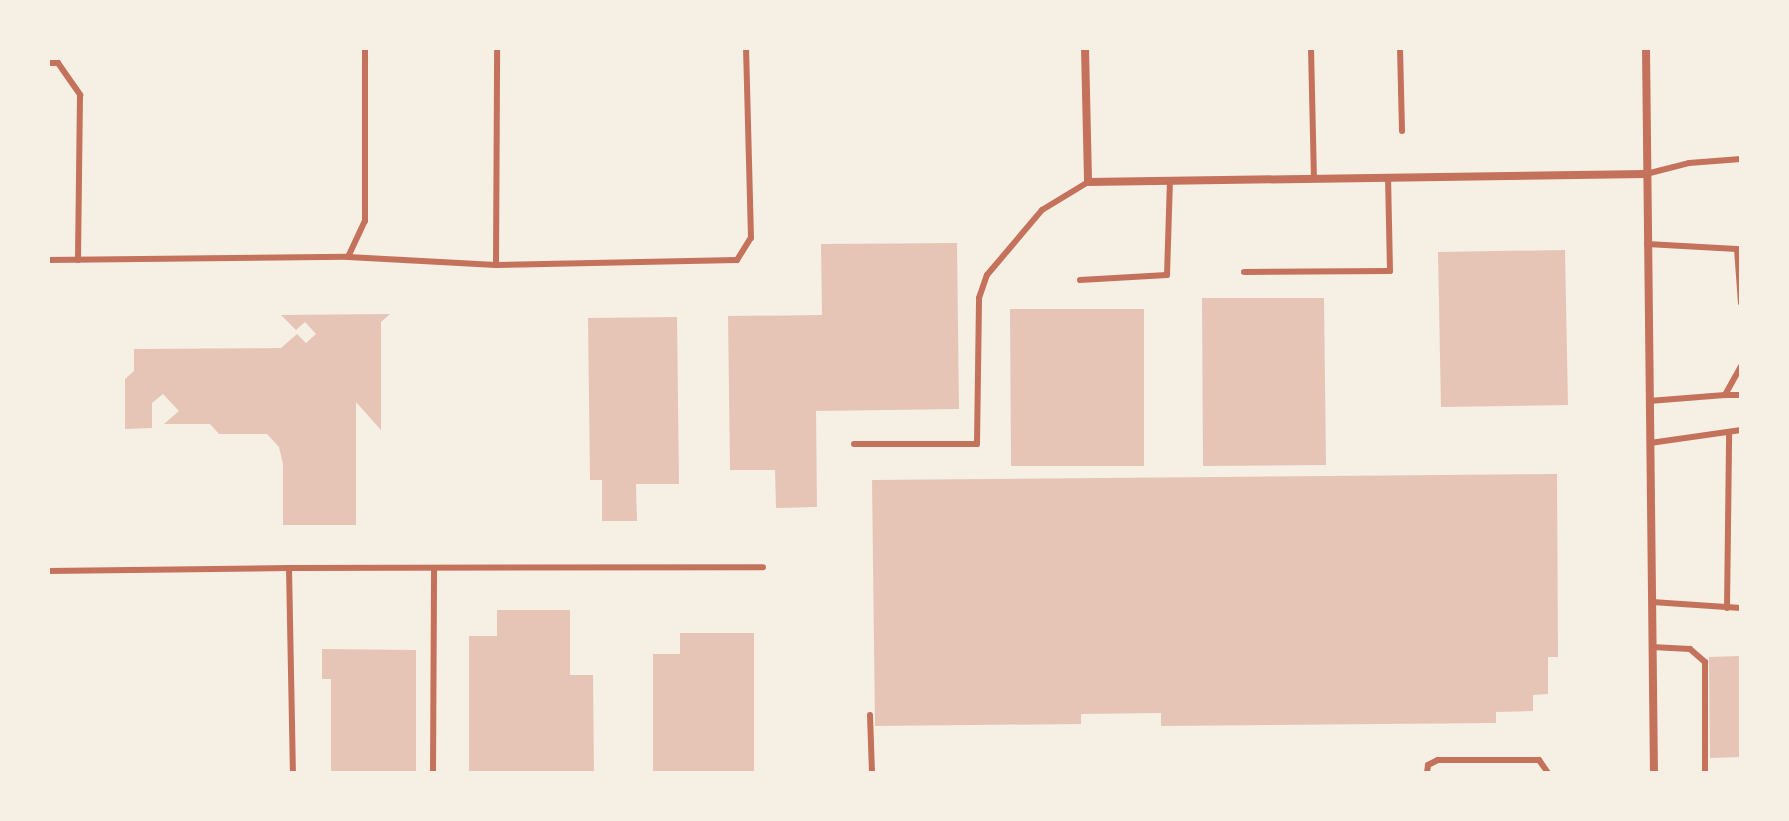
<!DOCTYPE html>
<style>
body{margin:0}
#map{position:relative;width:1789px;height:821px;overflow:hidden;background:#f6efe4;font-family:Figtree,sans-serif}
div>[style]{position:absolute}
.building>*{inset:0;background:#e6c5b7}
.service>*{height:6px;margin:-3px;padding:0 3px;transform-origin:3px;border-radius:3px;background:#c5725c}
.minor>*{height:8px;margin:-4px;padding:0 4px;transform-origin:4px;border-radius:4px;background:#c5725c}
span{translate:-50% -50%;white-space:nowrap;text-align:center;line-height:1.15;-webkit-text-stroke:7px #f6efe4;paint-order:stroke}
.frame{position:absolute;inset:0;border:50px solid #f6efe4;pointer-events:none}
</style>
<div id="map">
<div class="building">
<div style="clip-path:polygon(957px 243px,959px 409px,816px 411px,817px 507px,776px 508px,775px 470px,730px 470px,728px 316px,822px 315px,821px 244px)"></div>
<div style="clip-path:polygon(1565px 250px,1568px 405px,1441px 407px,1438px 252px)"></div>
<div style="clip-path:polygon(1202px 298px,1324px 298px,1326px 465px,1203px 466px)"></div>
<div style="clip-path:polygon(1010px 309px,1144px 309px,1144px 466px,1011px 466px)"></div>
<div style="clip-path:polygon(390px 314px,381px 322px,381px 430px,356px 402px,356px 525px,283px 525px,283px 464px,279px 447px,267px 434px,219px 434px,210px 424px,164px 424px,179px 411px,163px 394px,152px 403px,152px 428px,125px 429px,125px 379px,134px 371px,134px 349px,281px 348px,297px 334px,306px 343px,316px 334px,305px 322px,296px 330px,281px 315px)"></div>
<div style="clip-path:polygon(677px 317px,679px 484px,636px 484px,637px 521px,602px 521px,602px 480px,590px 480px,588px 318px)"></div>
<div style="clip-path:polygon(1557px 474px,1558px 657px,1548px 657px,1548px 694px,1533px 695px,1533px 711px,1496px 712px,1496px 723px,1161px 726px,1161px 713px,1081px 714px,1081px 724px,875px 726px,872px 480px)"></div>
<div style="clip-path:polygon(497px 610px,570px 610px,570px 675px,593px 675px,594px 773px,469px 773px,469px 636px,497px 636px)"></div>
<div style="clip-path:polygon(680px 633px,754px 633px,754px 773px,653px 773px,653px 654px,680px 654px)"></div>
<div style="clip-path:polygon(322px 649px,416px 650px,416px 773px,331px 773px,331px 679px,322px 679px)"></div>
<div style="clip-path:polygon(1741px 656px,1741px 757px,1710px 758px,1709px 657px)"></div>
</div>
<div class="service">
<div style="left:1311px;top:48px;width:131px;rotate:88.7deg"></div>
<div style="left:1400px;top:48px;width:83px;rotate:88.6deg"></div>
<div style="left:48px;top:63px;width:10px"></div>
<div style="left:58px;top:63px;width:39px;rotate:55deg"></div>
<div style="left:80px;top:95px;width:165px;rotate:90.7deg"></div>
<div style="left:1646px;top:174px;width:44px;rotate:-14.3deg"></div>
<div style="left:1689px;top:163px;width:52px;rotate:-4.4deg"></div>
<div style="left:1647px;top:244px;width:90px;rotate:3.2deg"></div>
<div style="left:1737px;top:249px;width:54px;rotate:85.8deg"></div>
<div style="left:348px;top:257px;width:148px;rotate:3.1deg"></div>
<div style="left:496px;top:265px;width:241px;rotate:-1.2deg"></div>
<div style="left:737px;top:260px;width:26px;rotate:-58deg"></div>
<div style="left:751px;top:238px;width:190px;rotate:-91.5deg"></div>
<div style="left:48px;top:260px;width:300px;rotate:-0.6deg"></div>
<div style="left:348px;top:257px;width:40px;rotate:-65deg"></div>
<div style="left:365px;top:221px;width:173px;rotate:-90deg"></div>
<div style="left:496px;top:265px;width:217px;rotate:-89.7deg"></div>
<div style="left:1244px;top:272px;width:146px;rotate:-0.4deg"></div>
<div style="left:1390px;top:271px;width:94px;rotate:-91.2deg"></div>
<div style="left:1080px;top:280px;width:87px;rotate:-3.3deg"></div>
<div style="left:1167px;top:275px;width:94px;rotate:-88.2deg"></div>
<div style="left:1725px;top:395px;width:16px"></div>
<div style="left:1649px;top:401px;width:76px;rotate:-4.5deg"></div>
<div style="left:1725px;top:395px;width:33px;rotate:-61deg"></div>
<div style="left:1650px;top:443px;width:92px;rotate:-8.1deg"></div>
<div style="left:854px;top:444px;width:123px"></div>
<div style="left:977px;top:444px;width:146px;rotate:-89.2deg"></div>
<div style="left:979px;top:298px;width:24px;rotate:-71deg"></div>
<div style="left:987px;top:275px;width:85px;rotate:-49.8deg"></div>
<div style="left:1042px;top:210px;width:54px;rotate:-31.3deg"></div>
<div style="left:289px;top:568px;width:474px;rotate:-0.1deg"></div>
<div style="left:48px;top:571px;width:241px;rotate:-0.7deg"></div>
<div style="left:289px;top:568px;width:205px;rotate:88.9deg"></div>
<div style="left:1652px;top:602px;width:89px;rotate:3.9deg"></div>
<div style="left:1727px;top:608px;width:176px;rotate:-89.3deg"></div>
<div style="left:1652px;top:647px;width:38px;rotate:3deg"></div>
<div style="left:1690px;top:649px;width:20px;rotate:41deg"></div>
<div style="left:1705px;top:662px;width:111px;rotate:90deg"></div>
<div style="left:870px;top:715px;width:58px;rotate:88deg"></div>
<div style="left:433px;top:773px;width:202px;rotate:-89.7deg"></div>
<div style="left:1427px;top:773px;width:8px;rotate:-83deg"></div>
<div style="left:1428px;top:765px;width:11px;rotate:-27deg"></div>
<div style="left:1438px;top:760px;width:101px"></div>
<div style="left:1539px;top:760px;width:16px;rotate:55deg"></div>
</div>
<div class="minor">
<div style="left:1085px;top:48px;width:134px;rotate:88.7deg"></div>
<div style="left:1088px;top:182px;width:558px;rotate:-0.82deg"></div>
<div style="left:1646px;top:48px;width:725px;rotate:89.37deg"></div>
</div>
<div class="frame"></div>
</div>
